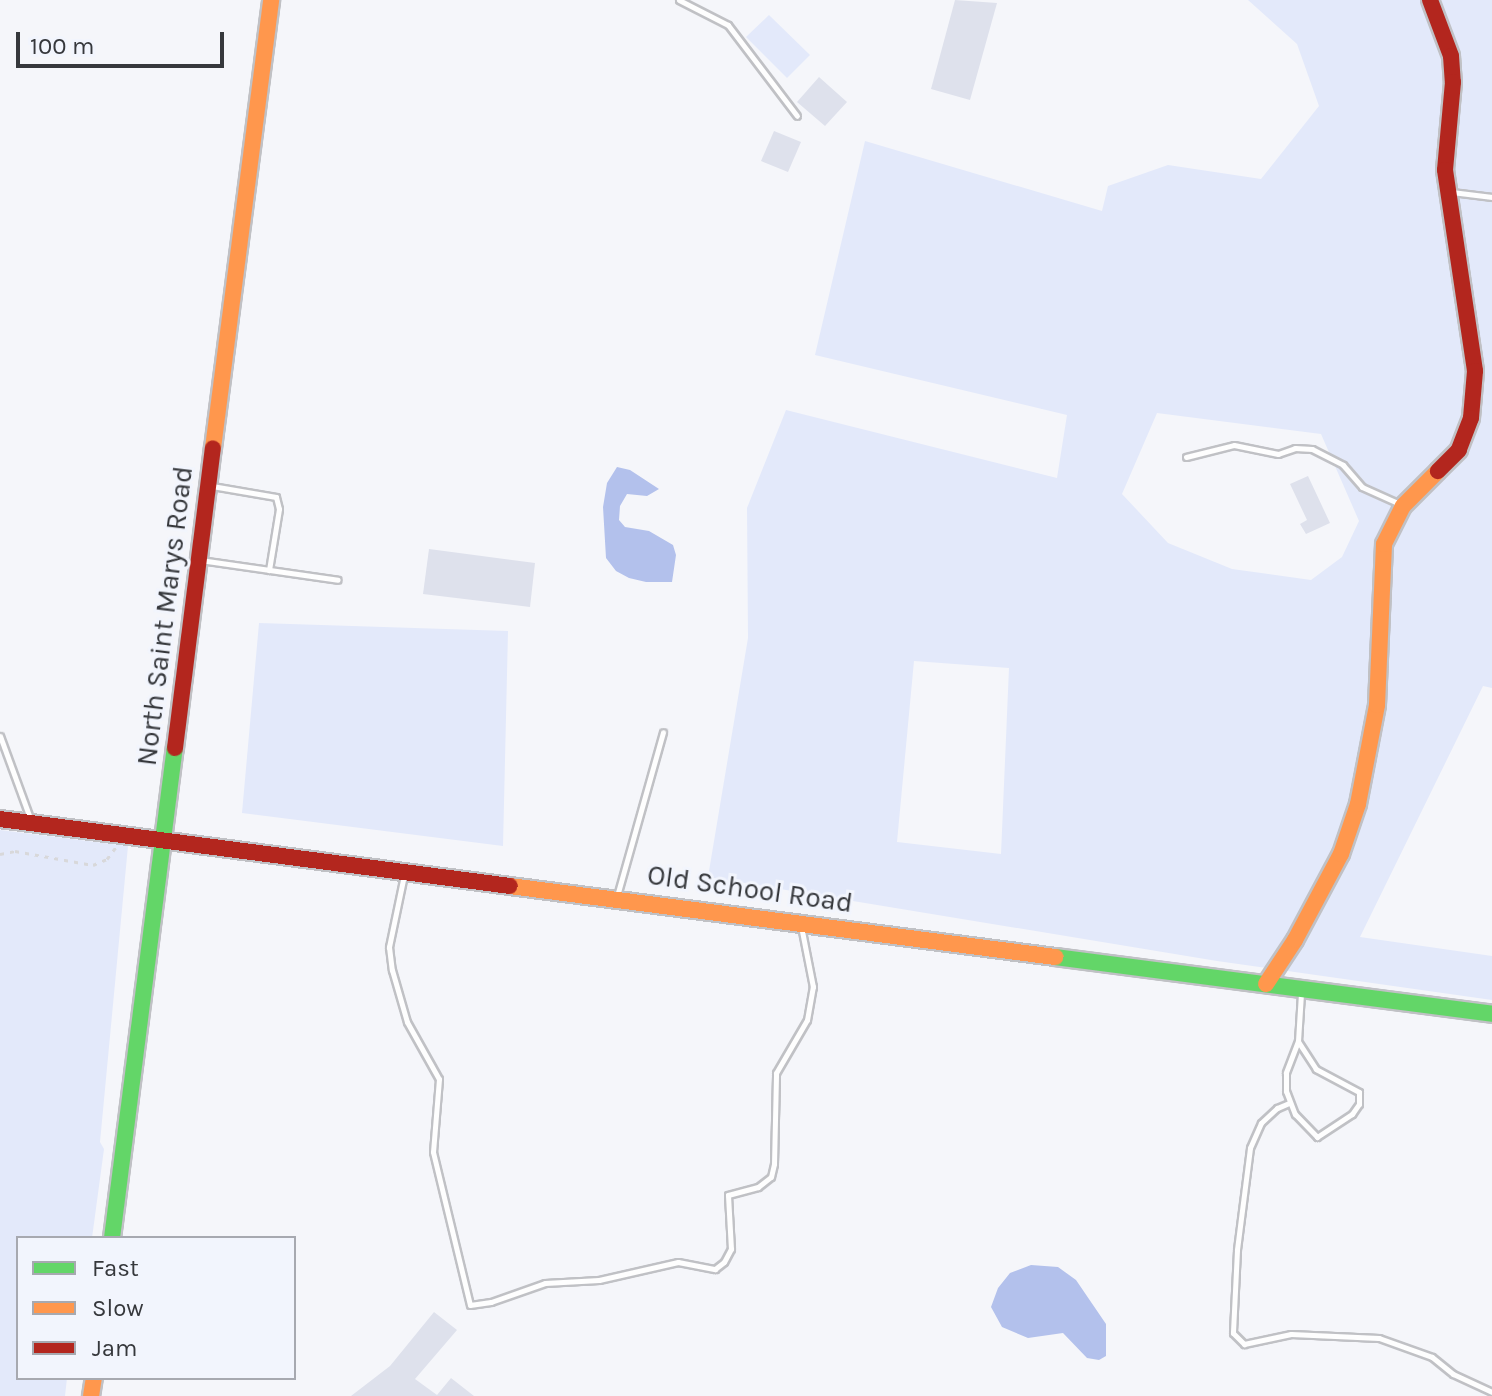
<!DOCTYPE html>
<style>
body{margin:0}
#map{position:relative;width:1492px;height:1396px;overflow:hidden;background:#f5f6fa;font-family:Karla,sans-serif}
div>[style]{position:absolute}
.green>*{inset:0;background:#e3e9fa}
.water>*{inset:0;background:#b3c1ec}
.building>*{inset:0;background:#dee1ec}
.path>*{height:3px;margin-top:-1.5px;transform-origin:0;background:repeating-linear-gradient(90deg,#d8d8da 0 4px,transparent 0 10px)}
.roads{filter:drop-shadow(2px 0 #c0c1c5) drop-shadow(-2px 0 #c0c1c5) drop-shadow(0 2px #c0c1c5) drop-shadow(0 -2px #c0c1c5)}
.lane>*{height:5px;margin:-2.5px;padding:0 2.5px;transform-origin:2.5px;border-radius:2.5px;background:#fefefe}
.fast>*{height:16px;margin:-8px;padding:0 8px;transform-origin:8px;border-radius:8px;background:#63d668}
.slow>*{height:16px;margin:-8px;padding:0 8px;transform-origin:8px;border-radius:8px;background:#ff974d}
.jam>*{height:16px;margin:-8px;padding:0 8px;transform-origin:8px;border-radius:8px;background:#b3261e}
span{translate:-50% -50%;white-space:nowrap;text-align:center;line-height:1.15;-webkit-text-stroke:6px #f2f5fd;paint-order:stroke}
.street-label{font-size:28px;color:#36383c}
.legend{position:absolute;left:16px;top:1236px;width:280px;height:144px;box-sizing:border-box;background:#f2f5fd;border:2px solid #a7a9b0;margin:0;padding:10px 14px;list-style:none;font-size:24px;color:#36383c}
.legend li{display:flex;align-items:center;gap:16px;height:40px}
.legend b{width:40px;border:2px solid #a7a9b0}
.scale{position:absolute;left:16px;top:32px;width:208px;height:36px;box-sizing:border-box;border:4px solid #36383c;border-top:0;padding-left:10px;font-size:24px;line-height:28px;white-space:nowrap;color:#36383c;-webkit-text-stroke:6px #f2f5fd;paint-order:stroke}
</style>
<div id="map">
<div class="green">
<div style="clip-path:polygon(evenodd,1248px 0,1492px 0,1492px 688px,1483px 686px,1360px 937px,1492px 956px,1492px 1000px,1217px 961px,708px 877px,748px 638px,747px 508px,786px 410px,1057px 478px,1067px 415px,815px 355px,865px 141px,1102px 211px,1108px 186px,1168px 165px,1261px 179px,1319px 106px,1297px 44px,1248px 0,1157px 413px,1321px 434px,1359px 521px,1342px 557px,1311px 580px,1232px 569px,1168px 543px,1122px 494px,1157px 413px,1248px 0,914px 661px,1009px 668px,1001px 854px,897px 842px,914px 661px)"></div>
<div style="clip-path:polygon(769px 15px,810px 55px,787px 78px,746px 37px)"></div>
<div style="clip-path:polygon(259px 623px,508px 631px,503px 846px,242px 813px)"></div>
<div style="clip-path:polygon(0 830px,128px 846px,100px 1142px,104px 1149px,92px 1238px,18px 1238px,18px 1378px,67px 1378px,65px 1396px,0 1396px)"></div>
</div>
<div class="water">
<div style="clip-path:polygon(617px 467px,630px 470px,659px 489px,647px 496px,627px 494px,620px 506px,619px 520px,625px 527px,649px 531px,673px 545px,676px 555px,672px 582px,646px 582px,629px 578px,616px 571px,606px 558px,603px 507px,607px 483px)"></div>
<div style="clip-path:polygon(1031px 1265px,1058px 1267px,1076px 1280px,1106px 1324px,1106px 1356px,1099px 1360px,1087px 1358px,1063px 1333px,1028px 1338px,1002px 1327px,991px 1307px,998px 1288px,1010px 1273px)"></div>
</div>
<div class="building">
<div style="clip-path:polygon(955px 0,997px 3px,970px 100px,931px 89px)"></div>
<div style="clip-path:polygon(819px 77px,847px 102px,825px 126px,797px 102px)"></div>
<div style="clip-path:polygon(774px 131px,801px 142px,788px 172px,761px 161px)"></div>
<div style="clip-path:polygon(1308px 476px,1330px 523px,1306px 534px,1300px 524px,1307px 520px,1290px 484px)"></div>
<div style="clip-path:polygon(429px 549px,535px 563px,530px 607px,423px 594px)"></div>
<div style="clip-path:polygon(434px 1312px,457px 1330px,415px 1379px,437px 1395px,451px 1378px,474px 1396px,351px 1396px,390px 1366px)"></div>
</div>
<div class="path">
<div style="left:0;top:854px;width:15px;rotate:-11deg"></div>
<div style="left:15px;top:851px;width:79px;rotate:10.2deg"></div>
<div style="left:93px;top:865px;width:15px;rotate:-23deg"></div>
<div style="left:107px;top:859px;width:15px;rotate:-53deg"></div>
</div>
<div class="roads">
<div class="lane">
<div style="left:679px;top:0;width:55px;rotate:27deg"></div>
<div style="left:728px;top:25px;width:114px;rotate:52.8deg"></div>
<div style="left:1452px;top:192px;width:40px;rotate:7.1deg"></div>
<div style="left:1186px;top:457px;width:49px;rotate:-14deg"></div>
<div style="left:1234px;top:445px;width:45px;rotate:11.6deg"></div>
<div style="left:1278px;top:454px;width:18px;rotate:-19deg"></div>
<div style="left:1295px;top:448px;width:17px;rotate:3deg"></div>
<div style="left:1312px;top:449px;width:35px;rotate:27deg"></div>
<div style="left:1343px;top:465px;width:29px;rotate:49deg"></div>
<div style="left:1362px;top:487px;width:44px;rotate:24.2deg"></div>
<div style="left:212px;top:486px;width:65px;rotate:9.8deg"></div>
<div style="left:276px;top:497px;width:12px;rotate:76deg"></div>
<div style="left:279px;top:509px;width:62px;rotate:99.3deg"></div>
<div style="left:200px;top:560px;width:139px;rotate:8.2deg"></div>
<div style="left:0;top:736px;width:87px;rotate:69.9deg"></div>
<div style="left:404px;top:875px;width:74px;rotate:101.8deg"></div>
<div style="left:389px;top:947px;width:23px;rotate:83deg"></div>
<div style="left:392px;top:970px;width:54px;rotate:73.9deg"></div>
<div style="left:407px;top:1022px;width:65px;rotate:60.7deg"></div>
<div style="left:439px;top:1079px;width:73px;rotate:94.7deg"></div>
<div style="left:433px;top:1152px;width:157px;rotate:76.4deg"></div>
<div style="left:470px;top:1305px;width:21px;rotate:-8deg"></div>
<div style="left:491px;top:1302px;width:57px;rotate:-19.4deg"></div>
<div style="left:545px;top:1283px;width:54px;rotate:-3.2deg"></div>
<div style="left:599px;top:1280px;width:81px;rotate:-12.8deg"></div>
<div style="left:678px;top:1262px;width:38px;rotate:11deg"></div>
<div style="left:715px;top:1269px;width:11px;rotate:-38deg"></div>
<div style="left:724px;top:1262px;width:15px;rotate:-62deg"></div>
<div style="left:731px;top:1249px;width:54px;rotate:-93.2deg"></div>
<div style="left:728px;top:1195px;width:31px;rotate:-15deg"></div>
<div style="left:758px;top:1187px;width:16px;rotate:-38deg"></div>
<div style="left:771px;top:1177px;width:13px;rotate:-77deg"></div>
<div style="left:774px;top:1164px;width:91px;rotate:-88.7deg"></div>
<div style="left:776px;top:1073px;width:61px;rotate:-59.7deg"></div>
<div style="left:807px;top:1020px;width:34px;rotate:-80deg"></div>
<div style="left:813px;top:987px;width:62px;rotate:-101.1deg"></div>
<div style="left:617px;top:896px;width:170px;rotate:-74.3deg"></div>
<div style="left:1298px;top:1041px;width:34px;rotate:111deg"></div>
<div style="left:1286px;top:1073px;width:18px;rotate:90deg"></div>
<div style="left:1286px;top:1091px;width:25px;rotate:69deg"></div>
<div style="left:1295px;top:1114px;width:32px;rotate:46deg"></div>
<div style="left:1317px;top:1137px;width:42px;rotate:-33.3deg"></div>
<div style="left:1352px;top:1114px;width:12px;rotate:-55deg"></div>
<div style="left:1359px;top:1104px;width:12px;rotate:-90deg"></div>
<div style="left:1359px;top:1092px;width:49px;rotate:-151.9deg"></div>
<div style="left:1316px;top:1069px;width:33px;rotate:-123deg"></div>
<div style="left:1298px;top:1041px;width:48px;rotate:-86.4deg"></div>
<div style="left:1289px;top:1103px;width:13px;rotate:157deg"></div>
<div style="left:1277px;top:1108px;width:22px;rotate:137deg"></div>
<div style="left:1261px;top:1123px;width:27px;rotate:114deg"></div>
<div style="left:1250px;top:1148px;width:103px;rotate:97.3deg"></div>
<div style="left:1237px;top:1250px;width:83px;rotate:92.8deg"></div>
<div style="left:1233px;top:1333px;width:16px;rotate:45deg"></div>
<div style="left:1244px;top:1344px;width:48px;rotate:-12deg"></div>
<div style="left:1291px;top:1334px;width:88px;rotate:2.6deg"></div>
<div style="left:1379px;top:1338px;width:56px;rotate:19.7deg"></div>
<div style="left:1432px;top:1357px;width:27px;rotate:39deg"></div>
<div style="left:1453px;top:1374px;width:43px;rotate:24.8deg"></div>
</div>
<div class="fast">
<div style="left:1055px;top:957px;width:441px;rotate:7.4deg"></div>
<div style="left:112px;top:1238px;width:494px;rotate:-82.7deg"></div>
</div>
<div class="slow">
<div style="left:213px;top:448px;width:452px;rotate:-82.6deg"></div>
<div style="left:510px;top:886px;width:550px;rotate:7.42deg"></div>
<div style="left:1266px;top:984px;width:53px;rotate:-56.6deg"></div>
<div style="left:1295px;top:940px;width:98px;rotate:-61.9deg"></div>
<div style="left:1341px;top:854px;width:53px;rotate:-71.2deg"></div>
<div style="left:1358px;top:804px;width:101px;rotate:-79.1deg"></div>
<div style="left:1377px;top:705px;width:161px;rotate:-87.5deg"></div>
<div style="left:1384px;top:544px;width:42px;rotate:-63.4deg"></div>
<div style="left:1403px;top:506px;width:49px;rotate:-45deg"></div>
<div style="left:91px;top:1396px;width:18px;rotate:-81deg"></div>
</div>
<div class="jam">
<div style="left:1430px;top:0;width:60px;rotate:69.4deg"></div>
<div style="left:1451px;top:56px;width:26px;rotate:86deg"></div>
<div style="left:1453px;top:82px;width:88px;rotate:95.2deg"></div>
<div style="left:1445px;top:170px;width:203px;rotate:81.5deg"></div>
<div style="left:1475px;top:371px;width:47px;rotate:94.9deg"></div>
<div style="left:1471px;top:418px;width:34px;rotate:111deg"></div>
<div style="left:1459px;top:450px;width:30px;rotate:135deg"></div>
<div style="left:175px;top:748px;width:302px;rotate:-82.8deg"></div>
<div style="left:0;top:819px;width:514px;rotate:7.48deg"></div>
</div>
</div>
<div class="street-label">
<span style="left:165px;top:616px;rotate:-83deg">North Saint Marys Road</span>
<span style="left:750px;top:889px;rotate:8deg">Old School Road</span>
</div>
<ul class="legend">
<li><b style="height:10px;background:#63d668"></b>Fast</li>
<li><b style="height:10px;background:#ff974d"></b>Slow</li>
<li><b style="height:10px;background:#b3261e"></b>Jam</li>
</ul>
<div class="scale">100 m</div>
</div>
